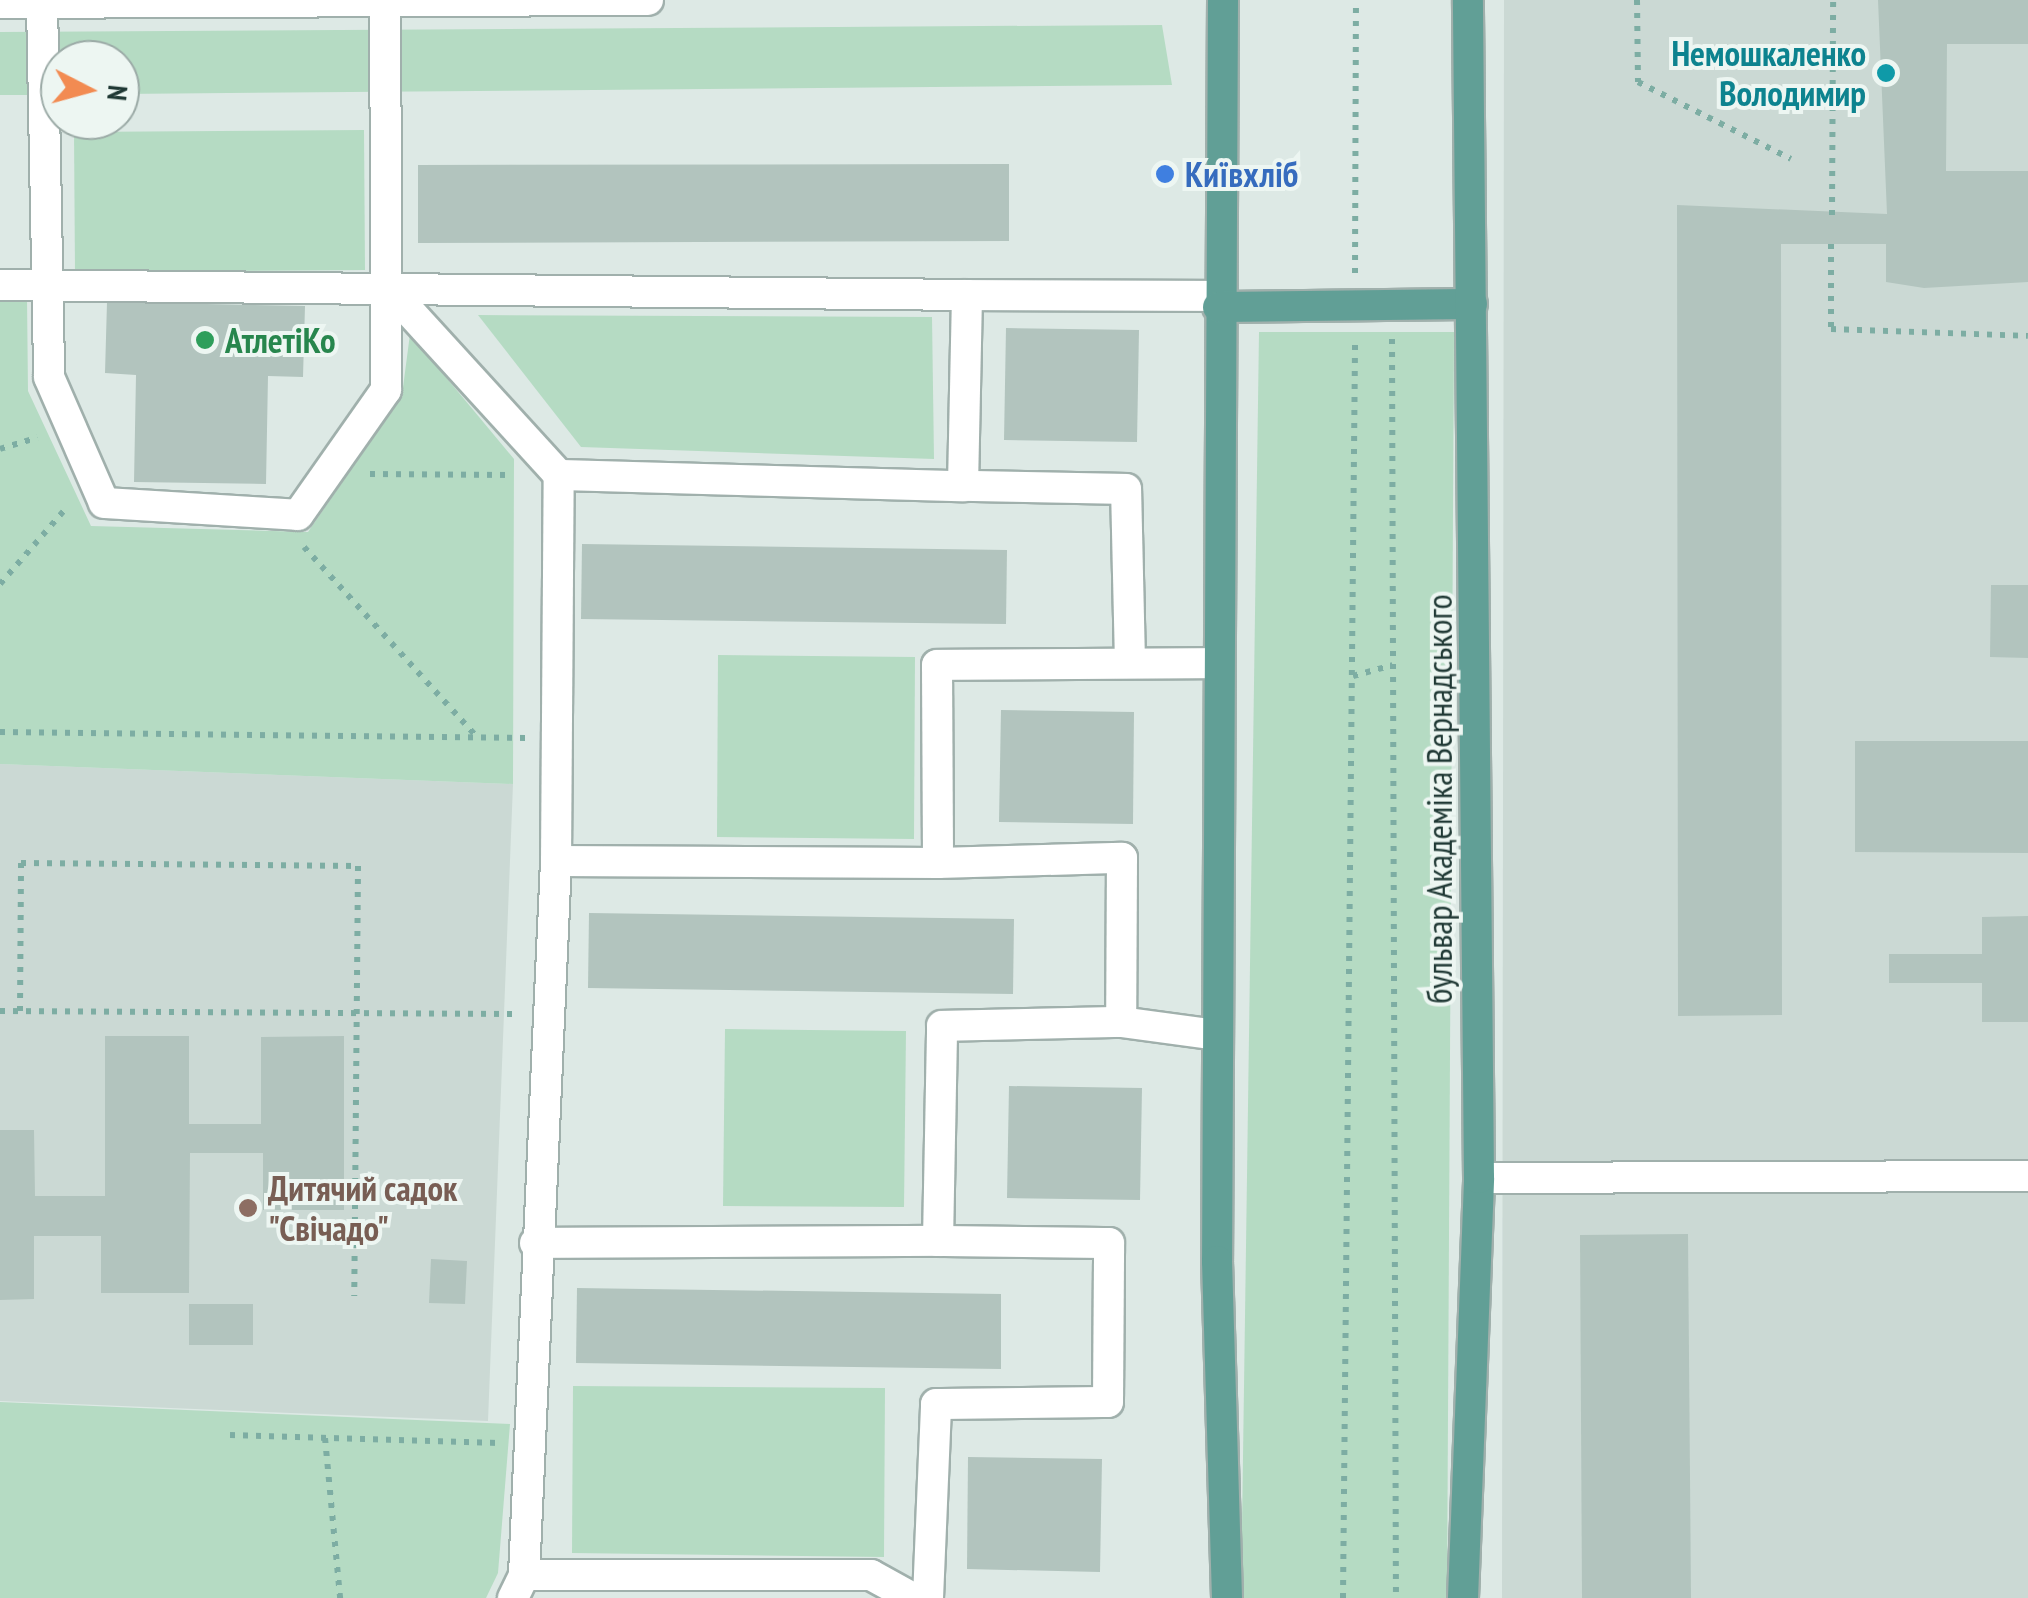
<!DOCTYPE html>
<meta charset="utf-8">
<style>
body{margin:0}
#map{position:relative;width:2028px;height:1598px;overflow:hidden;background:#dde9e5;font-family:"PT Sans Narrow",sans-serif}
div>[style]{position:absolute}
.built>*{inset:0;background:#cbd9d4}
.green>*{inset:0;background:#b5dbc3}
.building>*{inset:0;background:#b2c4be}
.path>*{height:6px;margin-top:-3px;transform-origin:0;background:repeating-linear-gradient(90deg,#7dada3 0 5px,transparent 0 13px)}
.roads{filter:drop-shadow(2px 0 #a0b0ac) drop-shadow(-2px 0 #a0b0ac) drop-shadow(0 2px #a0b0ac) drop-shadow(0 -2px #a0b0ac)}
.minor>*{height:30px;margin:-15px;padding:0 15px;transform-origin:15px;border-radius:15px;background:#fff}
.major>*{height:30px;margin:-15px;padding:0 15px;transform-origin:15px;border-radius:15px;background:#619f96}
.dots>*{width:28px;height:28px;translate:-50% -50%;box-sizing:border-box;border:5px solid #edf6f2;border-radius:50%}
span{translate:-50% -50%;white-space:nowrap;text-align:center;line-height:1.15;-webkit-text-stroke:8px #edf6f2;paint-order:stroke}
.culture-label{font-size:35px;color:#0d838f;font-weight:700}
.right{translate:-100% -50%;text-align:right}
.shop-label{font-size:35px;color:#366cbe;font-weight:700}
.left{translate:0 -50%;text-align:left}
.leisure-label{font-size:35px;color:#27864d;font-weight:700}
.street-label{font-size:35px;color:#1f3834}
.education-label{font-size:35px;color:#785e54;font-weight:700}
.north{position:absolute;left:40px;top:40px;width:100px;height:100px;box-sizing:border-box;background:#edf6f2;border:2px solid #9baaa6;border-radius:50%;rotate:96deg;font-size:28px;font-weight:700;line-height:40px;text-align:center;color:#1f3834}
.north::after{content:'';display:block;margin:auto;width:35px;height:45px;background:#f28b52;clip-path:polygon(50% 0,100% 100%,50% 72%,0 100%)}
</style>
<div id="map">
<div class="built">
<div style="clip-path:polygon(1504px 0,2028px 0,2028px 1598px,1502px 1598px)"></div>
<div style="clip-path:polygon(0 764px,513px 784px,488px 1421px,0 1401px)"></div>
</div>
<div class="green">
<div style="clip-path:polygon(1162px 25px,1172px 85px,120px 94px,120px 60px,60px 60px,60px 95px,0 95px,0 32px)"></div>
<div style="clip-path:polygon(364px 130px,365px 270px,75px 272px,74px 132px)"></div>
<div style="clip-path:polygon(0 298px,27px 298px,28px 391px,91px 526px,308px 532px,402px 395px,410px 334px,514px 459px,513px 784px,0 764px)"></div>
<div style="clip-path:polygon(478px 315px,932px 317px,934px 459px,581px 447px)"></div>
<div style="clip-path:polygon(1259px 332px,1454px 332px,1447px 1598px,1241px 1598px)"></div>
<div style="clip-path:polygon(718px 655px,915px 657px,914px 839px,717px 837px)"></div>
<div style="clip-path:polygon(725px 1029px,906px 1031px,904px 1207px,723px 1206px)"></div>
<div style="clip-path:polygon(573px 1386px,885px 1388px,884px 1557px,572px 1553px)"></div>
<div style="clip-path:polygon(0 1402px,510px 1424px,498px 1573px,486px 1598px,0 1598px)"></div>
</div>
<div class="building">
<div style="clip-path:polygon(1878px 0,2028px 0,2028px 44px,1947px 44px,1946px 171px,2028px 171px,2028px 282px,1924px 288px,1886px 282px,1886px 244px,1781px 244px,1782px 1015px,1678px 1016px,1677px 205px,1887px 214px)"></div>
<div style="clip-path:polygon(1009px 164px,1009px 241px,418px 243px,418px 165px)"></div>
<div style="clip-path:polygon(107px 302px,305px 306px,303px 377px,268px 376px,266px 484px,134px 482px,136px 375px,105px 373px)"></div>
<div style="clip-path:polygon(1006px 328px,1139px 330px,1137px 442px,1004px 440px)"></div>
<div style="clip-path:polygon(582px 544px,1007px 550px,1006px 624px,581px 619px)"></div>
<div style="clip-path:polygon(1991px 585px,2028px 585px,2028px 658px,1990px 657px)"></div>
<div style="clip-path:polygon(1001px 710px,1134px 712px,1133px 824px,999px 822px)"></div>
<div style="clip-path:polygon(1855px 741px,2028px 741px,2028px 853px,1855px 852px)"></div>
<div style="clip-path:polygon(589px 913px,1014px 919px,1013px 994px,588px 988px)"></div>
<div style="clip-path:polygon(2028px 916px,2028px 1022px,1982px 1022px,1982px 983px,1889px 983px,1889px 954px,1982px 954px,1982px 917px)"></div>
<div style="clip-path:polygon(105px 1036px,189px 1036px,189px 1124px,261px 1124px,261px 1037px,344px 1036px,344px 1210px,263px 1210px,263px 1153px,190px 1153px,189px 1293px,101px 1293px,101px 1236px,34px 1236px,34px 1299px,0 1300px,0 1130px,34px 1130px,35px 1196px,105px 1196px)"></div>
<div style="clip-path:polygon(1009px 1086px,1142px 1088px,1140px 1200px,1007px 1198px)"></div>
<div style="clip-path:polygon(1688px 1234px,1691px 1598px,1582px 1598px,1580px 1235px)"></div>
<div style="clip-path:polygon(431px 1259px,467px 1261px,465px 1304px,429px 1303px)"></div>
<div style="clip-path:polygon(577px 1288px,1001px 1294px,1001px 1369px,576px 1363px)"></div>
<div style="clip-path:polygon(189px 1304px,253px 1304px,253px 1345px,189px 1345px)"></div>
<div style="clip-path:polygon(968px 1457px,1102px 1459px,1100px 1572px,967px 1569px)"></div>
</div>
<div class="path">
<div style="left:1637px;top:0;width:82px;rotate:89.3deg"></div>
<div style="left:1638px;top:82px;width:171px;rotate:26.7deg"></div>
<div style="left:1832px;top:215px;width:215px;rotate:-89.7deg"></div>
<div style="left:1831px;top:244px;width:85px;rotate:90deg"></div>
<div style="left:1831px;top:329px;width:197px;rotate:2deg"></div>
<div style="left:1355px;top:273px;width:273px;rotate:-89.8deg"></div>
<div style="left:1392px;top:339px;width:1259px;rotate:89.82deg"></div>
<div style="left:0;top:449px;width:39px;rotate:-17deg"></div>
<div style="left:370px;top:474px;width:142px;rotate:0.4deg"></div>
<div style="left:304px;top:547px;width:257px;rotate:47.7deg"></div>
<div style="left:0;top:584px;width:103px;rotate:-48.9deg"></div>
<div style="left:1353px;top:676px;width:41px;rotate:-15.4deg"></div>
<div style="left:0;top:732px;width:526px;rotate:0.65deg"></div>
<div style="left:0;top:1011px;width:519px;rotate:0.33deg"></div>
<div style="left:20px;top:1011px;width:148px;rotate:-89.6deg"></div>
<div style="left:21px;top:863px;width:337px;rotate:0.5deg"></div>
<div style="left:358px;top:866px;width:430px;rotate:90.5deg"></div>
<div style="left:230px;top:1435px;width:269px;rotate:1.7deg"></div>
<div style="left:325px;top:1438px;width:161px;rotate:84.6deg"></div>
<div style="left:1343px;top:1598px;width:1259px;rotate:-89.45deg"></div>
</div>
<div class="roads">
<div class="minor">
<div style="left:0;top:3px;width:648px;rotate:-0.27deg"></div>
<div style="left:42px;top:3px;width:374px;rotate:88.9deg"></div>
<div style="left:49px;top:377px;width:137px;rotate:66.4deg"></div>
<div style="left:104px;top:503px;width:194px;rotate:3.5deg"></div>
<div style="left:298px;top:515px;width:153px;rotate:-54.9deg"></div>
<div style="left:386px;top:390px;width:389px;rotate:-90.1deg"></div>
<div style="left:0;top:285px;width:967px;rotate:0.59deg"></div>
<div style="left:389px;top:289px;width:252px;rotate:47.6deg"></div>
<div style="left:559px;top:475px;width:404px;rotate:1.6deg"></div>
<div style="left:1130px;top:663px;width:174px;rotate:-91.3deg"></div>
<div style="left:1126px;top:489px;width:163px;rotate:-178.9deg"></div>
<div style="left:963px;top:486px;width:191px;rotate:-88.8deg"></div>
<div style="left:967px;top:295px;width:251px;rotate:0.2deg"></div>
<div style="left:1217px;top:663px;width:280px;rotate:179.6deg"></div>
<div style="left:937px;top:665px;width:198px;rotate:89.7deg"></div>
<div style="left:938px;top:863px;width:184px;rotate:-1.6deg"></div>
<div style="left:1122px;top:858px;width:164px;rotate:90.3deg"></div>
<div style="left:1121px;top:1022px;width:97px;rotate:7.7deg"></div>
<div style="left:556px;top:861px;width:382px;rotate:0.3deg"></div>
<div style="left:1479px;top:1178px;width:549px;rotate:-0.21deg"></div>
<div style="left:535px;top:1243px;width:403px;rotate:-0.3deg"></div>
<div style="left:524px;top:1575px;width:347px"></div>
<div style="left:871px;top:1575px;width:48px;rotate:28.7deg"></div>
<div style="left:513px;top:1598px;width:25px;rotate:-64deg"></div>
<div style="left:524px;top:1575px;width:715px;rotate:-87.43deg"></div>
<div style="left:556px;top:861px;width:386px;rotate:-89.6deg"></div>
<div style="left:928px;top:1598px;width:194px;rotate:-87.6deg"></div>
<div style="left:936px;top:1404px;width:172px;rotate:-0.7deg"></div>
<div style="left:1108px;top:1402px;width:159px;rotate:-89.6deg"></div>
<div style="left:1109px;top:1243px;width:171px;rotate:-179.3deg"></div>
<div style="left:938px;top:1241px;width:215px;rotate:-88.9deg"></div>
<div style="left:942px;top:1026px;width:179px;rotate:-1.3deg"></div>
</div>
<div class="major">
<div style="left:1223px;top:0;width:1261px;rotate:90.27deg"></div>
<div style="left:1217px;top:1261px;width:337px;rotate:88.3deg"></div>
<div style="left:1218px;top:307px;width:254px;rotate:-0.7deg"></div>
<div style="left:1463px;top:1598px;width:420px;rotate:-87.8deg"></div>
<div style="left:1479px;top:1178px;width:1178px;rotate:-90.54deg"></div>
</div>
</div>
<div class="dots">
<div style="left:1886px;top:73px;background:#0f9aa8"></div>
<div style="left:1165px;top:174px;background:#3f7fe0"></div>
<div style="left:205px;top:340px;background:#2e9e5b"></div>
<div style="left:248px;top:1208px;background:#8d6e63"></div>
</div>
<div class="culture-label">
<span class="right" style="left:1866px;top:73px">Немошкаленко<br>Володимир</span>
</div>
<div class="shop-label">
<span class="left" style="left:1185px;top:174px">Київхліб</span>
</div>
<div class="leisure-label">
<span class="left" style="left:225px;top:340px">АтлетіКо</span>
</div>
<div class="street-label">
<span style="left:1439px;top:799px;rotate:-90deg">бульвар Академіка Вернадського</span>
</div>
<div class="education-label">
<span class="left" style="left:268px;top:1208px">Дитячий садок<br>"Свічадо"</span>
</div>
<div class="north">N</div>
</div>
